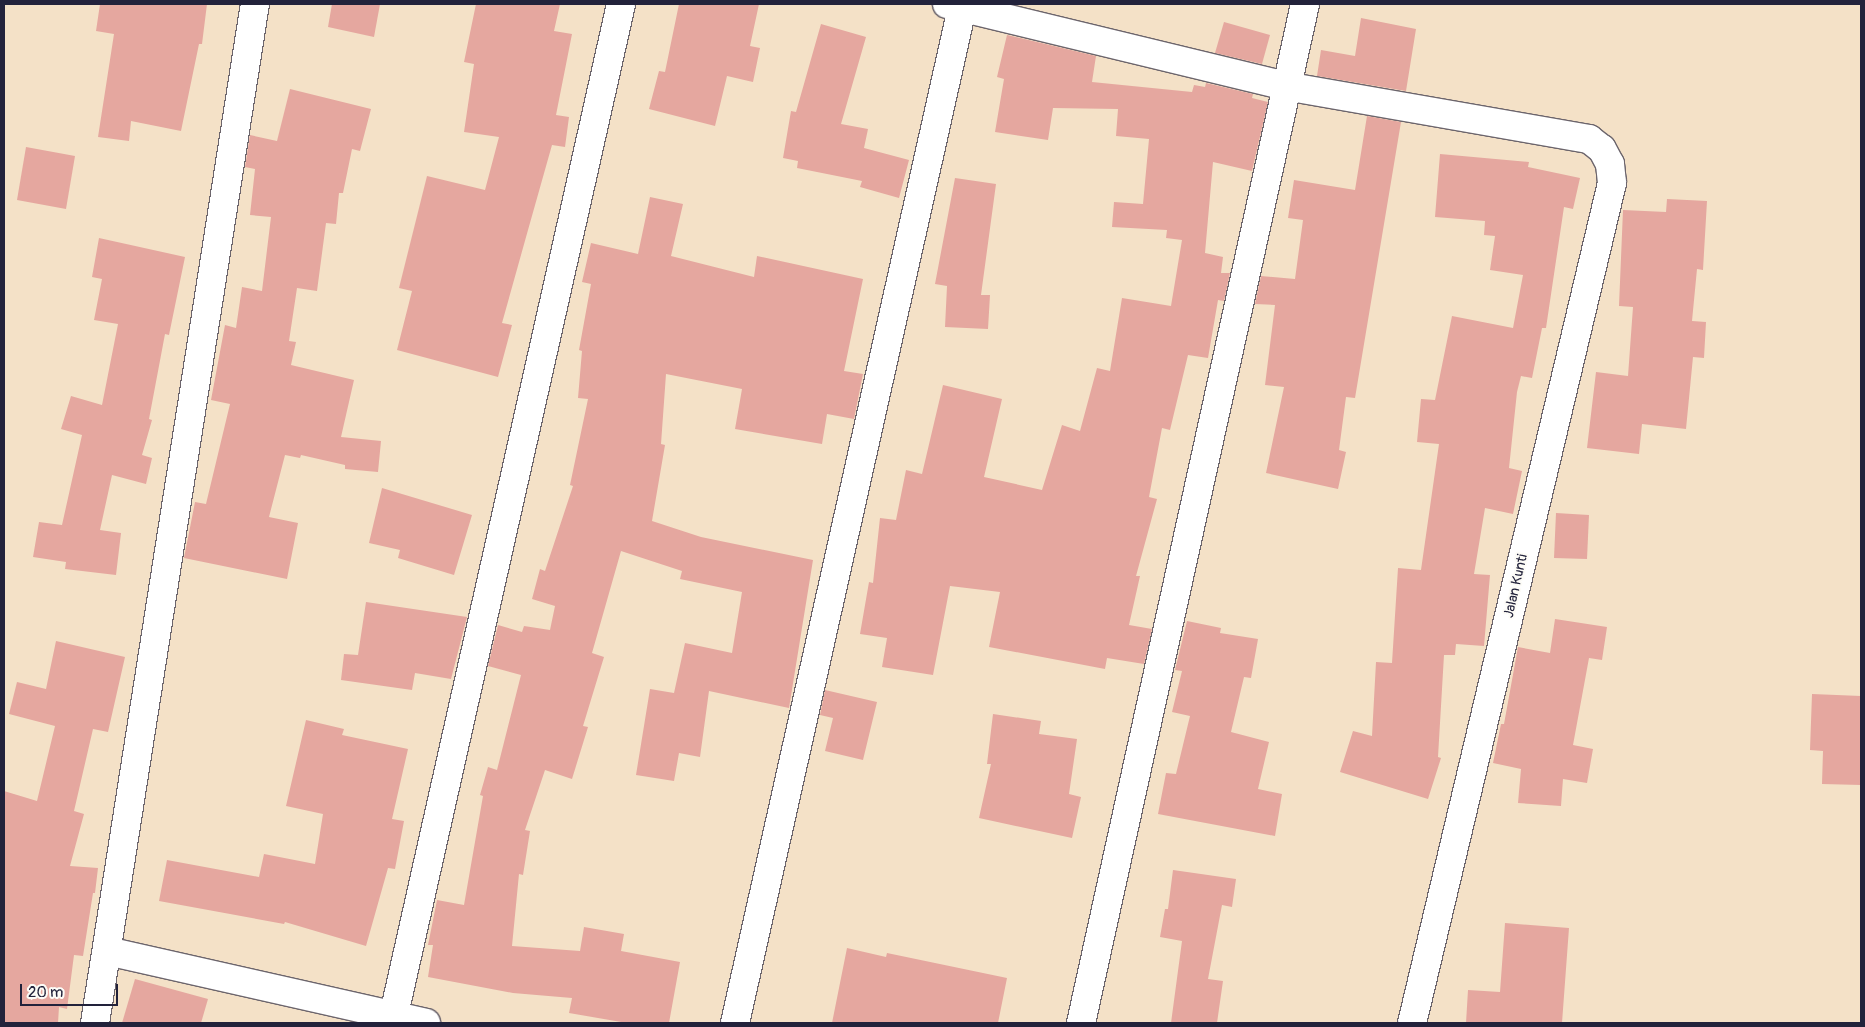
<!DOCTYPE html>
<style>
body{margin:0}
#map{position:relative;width:1865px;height:1027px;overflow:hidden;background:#f4e1c7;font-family:Pangolin,sans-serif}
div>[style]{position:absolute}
.building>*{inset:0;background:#e5a79f}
.roads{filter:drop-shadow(1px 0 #6c656c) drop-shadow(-1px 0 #6c656c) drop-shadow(0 1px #6c656c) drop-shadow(0 -1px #6c656c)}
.street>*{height:28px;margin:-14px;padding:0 14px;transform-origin:14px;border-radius:14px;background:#fff}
span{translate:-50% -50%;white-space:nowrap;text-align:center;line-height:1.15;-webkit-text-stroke:4px #fdfcf7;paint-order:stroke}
.street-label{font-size:14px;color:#22223b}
.frame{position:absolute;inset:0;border:5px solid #22223b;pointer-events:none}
.scale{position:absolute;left:20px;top:984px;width:98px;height:22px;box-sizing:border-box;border:2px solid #22223b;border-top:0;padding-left:6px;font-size:15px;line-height:18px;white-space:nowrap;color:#22223b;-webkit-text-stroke:4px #fdfcf7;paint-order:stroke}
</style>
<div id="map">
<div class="building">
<div style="clip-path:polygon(100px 4px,207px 4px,202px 44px,199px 44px,181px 131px,131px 121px,129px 141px,98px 137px,114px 34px,96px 31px)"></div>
<div style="clip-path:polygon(332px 4px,380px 4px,374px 37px,328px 27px)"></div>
<div style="clip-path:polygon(476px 4px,560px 4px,554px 31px,572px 34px,556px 115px,569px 117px,565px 147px,552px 145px,528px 230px,502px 323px,512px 325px,498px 377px,397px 350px,412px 291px,399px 288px,427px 176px,485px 190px,499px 137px,464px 132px,474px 64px,464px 62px)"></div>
<div style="clip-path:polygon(679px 4px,759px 4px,750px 46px,760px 48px,753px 82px,727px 76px,715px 126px,649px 109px,659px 71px,665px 72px)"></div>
<div style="clip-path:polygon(1361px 18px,1416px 29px,1406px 91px,1317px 76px,1321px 50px,1355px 56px)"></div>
<div style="clip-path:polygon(1224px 22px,1270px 35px,1262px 64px,1215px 53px)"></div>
<div style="clip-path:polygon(821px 24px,866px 37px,841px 124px,868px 129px,864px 148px,909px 160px,899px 198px,860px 187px,862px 181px,797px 168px,798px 161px,783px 158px,791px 111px,796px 112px)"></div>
<div style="clip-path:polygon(1007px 35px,1096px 56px,1092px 82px,1192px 92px,1194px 85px,1205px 87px,1206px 83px,1253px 94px,1252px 98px,1268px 102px,1252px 171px,1213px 162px,1205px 253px,1223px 257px,1221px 273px,1230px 273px,1224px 301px,1218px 300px,1208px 358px,1188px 355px,1170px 430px,1162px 428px,1149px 497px,1157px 499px,1136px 576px,1140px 576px,1129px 625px,1152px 629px,1144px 664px,1107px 658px,1105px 669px,989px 647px,1000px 592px,950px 586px,933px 675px,882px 667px,887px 638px,860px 634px,869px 582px,873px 583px,880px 518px,896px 520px,906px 470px,922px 474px,943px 385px,1002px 399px,984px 477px,1042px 490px,1062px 425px,1080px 431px,1097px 368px,1110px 371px,1122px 298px,1171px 306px,1182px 240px,1166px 238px,1167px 230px,1112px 227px,1114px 202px,1143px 204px,1149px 139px,1116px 136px,1118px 109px,1053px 108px,1048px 140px,995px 132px,1004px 79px,997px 77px)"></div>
<div style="clip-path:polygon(290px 89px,371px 109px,360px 151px,352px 149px,343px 193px,339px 193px,336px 224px,326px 223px,317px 291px,297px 288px,289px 341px,296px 342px,291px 365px,354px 380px,341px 437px,381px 441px,378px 472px,345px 469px,345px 465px,301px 455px,300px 458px,285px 455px,269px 517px,298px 523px,287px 579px,184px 558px,195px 502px,206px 504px,230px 404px,211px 400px,225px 325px,236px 328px,242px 287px,262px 291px,271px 217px,250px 215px,255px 169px,245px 167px,250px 135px,277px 141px)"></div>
<div style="clip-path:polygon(1367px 116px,1401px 122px,1355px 398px,1346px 397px,1339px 450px,1346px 452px,1338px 489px,1266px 473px,1284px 387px,1265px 385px,1275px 305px,1255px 304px,1261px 276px,1295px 279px,1303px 220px,1288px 218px,1294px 180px,1355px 190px)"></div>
<div style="clip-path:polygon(26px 147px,75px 156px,66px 209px,17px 200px)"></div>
<div style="clip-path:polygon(1440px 154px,1529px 162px,1528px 167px,1580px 178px,1573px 209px,1564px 207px,1546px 328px,1542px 328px,1532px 378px,1521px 376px,1517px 392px,1509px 468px,1522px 471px,1513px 514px,1485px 508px,1474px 574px,1490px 575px,1484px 646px,1456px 644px,1455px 655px,1444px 655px,1438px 757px,1441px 758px,1428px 799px,1340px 772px,1353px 731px,1372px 736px,1376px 662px,1392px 663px,1398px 568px,1421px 570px,1439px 444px,1417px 442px,1421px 399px,1435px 400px,1452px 316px,1513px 328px,1523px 275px,1490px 270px,1495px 236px,1484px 235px,1485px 221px,1435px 217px)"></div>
<div style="clip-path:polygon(955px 178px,996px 184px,981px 295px,990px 295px,988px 329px,945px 327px,947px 286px,935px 284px)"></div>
<div style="clip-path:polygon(650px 197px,683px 204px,671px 256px,754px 277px,757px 256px,863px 279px,844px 371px,863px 374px,854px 419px,827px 414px,822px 444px,735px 429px,742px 389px,666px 374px,661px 444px,665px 445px,652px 521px,701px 537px,813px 560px,789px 708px,709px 691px,700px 757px,679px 753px,674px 781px,636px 775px,650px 689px,674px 693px,685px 643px,732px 653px,742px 592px,680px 579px,682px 571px,621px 551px,592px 653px,604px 657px,583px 726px,588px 727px,572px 779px,545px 770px,525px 830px,530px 831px,523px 875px,519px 874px,512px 946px,580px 951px,584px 927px,624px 934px,621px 951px,680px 962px,669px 1023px,627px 1023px,569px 1013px,572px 998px,513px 993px,428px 977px,433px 945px,428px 945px,437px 900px,464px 905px,483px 796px,480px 795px,488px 767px,497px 770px,521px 675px,488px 666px,498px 625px,522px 632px,524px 626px,550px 630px,555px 606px,532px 599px,540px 569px,545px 571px,573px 486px,570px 485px,588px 399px,578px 398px,582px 351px,579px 350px,591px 284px,582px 282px,591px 243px,638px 254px)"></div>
<div style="clip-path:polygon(1667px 199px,1707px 201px,1703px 270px,1697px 269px,1692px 321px,1706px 322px,1704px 358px,1693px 357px,1686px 429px,1642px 424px,1639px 454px,1587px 448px,1596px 372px,1628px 376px,1633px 307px,1619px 306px,1623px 210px,1666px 212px)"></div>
<div style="clip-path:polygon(99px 238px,185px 257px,169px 335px,165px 334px,149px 419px,152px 420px,142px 455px,152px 458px,146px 484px,112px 475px,100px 530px,121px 533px,116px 575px,65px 569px,66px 562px,33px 557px,39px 522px,62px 525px,82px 435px,61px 429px,71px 396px,102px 405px,118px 324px,94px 320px,102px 279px,92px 277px)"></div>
<div style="clip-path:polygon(382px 488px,472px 515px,454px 575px,398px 558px,400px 550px,369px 543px)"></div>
<div style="clip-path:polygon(1556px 513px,1589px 515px,1587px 559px,1554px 558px)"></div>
<div style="clip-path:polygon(366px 602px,467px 617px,451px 679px,415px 673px,412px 690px,341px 680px,344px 654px,358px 655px)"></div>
<div style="clip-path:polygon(1555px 619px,1607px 627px,1602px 660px,1589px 658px,1573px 745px,1593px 749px,1587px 783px,1563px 779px,1561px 806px,1518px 803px,1521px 769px,1493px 763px,1501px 724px,1504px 724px,1518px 647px,1550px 653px)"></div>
<div style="clip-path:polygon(1187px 621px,1221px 628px,1220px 633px,1258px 639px,1251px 678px,1244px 677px,1231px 732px,1269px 742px,1258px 789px,1282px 794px,1275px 836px,1158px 814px,1166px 773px,1176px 774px,1190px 716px,1172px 712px,1182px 671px,1175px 670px)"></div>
<div style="clip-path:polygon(56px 641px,125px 657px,108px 732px,93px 729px,74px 811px,84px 814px,70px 866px,98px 868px,95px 893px,93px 893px,83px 956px,74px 955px,67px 1009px,59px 1007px,58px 1023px,4px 1023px,4px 791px,37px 801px,55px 726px,9px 714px,17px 682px,46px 689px)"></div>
<div style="clip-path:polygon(825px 690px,877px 702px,863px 760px,825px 751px,833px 718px,820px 715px)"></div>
<div style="clip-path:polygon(1812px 694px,1861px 696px,1861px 785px,1822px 784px,1823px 751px,1810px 750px)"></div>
<div style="clip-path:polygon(993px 714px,1041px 721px,1039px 734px,1077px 739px,1069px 794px,1081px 797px,1072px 838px,979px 818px,991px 764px,987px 764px)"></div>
<div style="clip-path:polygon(306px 720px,344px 729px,342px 735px,408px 749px,392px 819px,404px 821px,395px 869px,388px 868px,366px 946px,285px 922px,284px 924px,159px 901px,167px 860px,259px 877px,264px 854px,315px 864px,323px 814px,286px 806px)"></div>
<div style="clip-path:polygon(1173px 870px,1236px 879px,1232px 907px,1222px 905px,1208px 979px,1223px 981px,1217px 1023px,1171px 1023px,1182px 941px,1160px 937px,1165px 909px,1168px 909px)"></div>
<div style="clip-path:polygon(1505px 923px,1569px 928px,1562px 1023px,1466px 1023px,1468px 990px,1500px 992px)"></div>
<div style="clip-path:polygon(847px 948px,886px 957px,887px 953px,1007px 978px,998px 1023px,832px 1023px)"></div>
<div style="clip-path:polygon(135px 979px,208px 999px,201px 1023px,122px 1023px)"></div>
</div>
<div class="roads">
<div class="street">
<div style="left:947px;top:4px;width:348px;rotate:13.6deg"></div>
<div style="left:1285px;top:86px;width:309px;rotate:9.9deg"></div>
<div style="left:1589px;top:139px;width:16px;rotate:38deg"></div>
<div style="left:1602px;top:149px;width:17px;rotate:62deg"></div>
<div style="left:1610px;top:164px;width:19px;rotate:84deg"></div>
<div style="left:1612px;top:183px;width:863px;rotate:103.39deg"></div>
<div style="left:107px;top:951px;width:327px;rotate:12.7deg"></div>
<div style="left:95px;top:1023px;width:1031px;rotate:-81.08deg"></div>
<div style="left:392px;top:1023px;width:1044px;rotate:-77.33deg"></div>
<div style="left:735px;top:1023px;width:1044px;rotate:-77.39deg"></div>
<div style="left:1081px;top:1023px;width:1043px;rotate:-77.6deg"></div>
</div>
</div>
<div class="street-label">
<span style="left:1516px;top:586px;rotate:-77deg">Jalan Kunti</span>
</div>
<div class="frame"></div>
<div class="scale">20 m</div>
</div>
